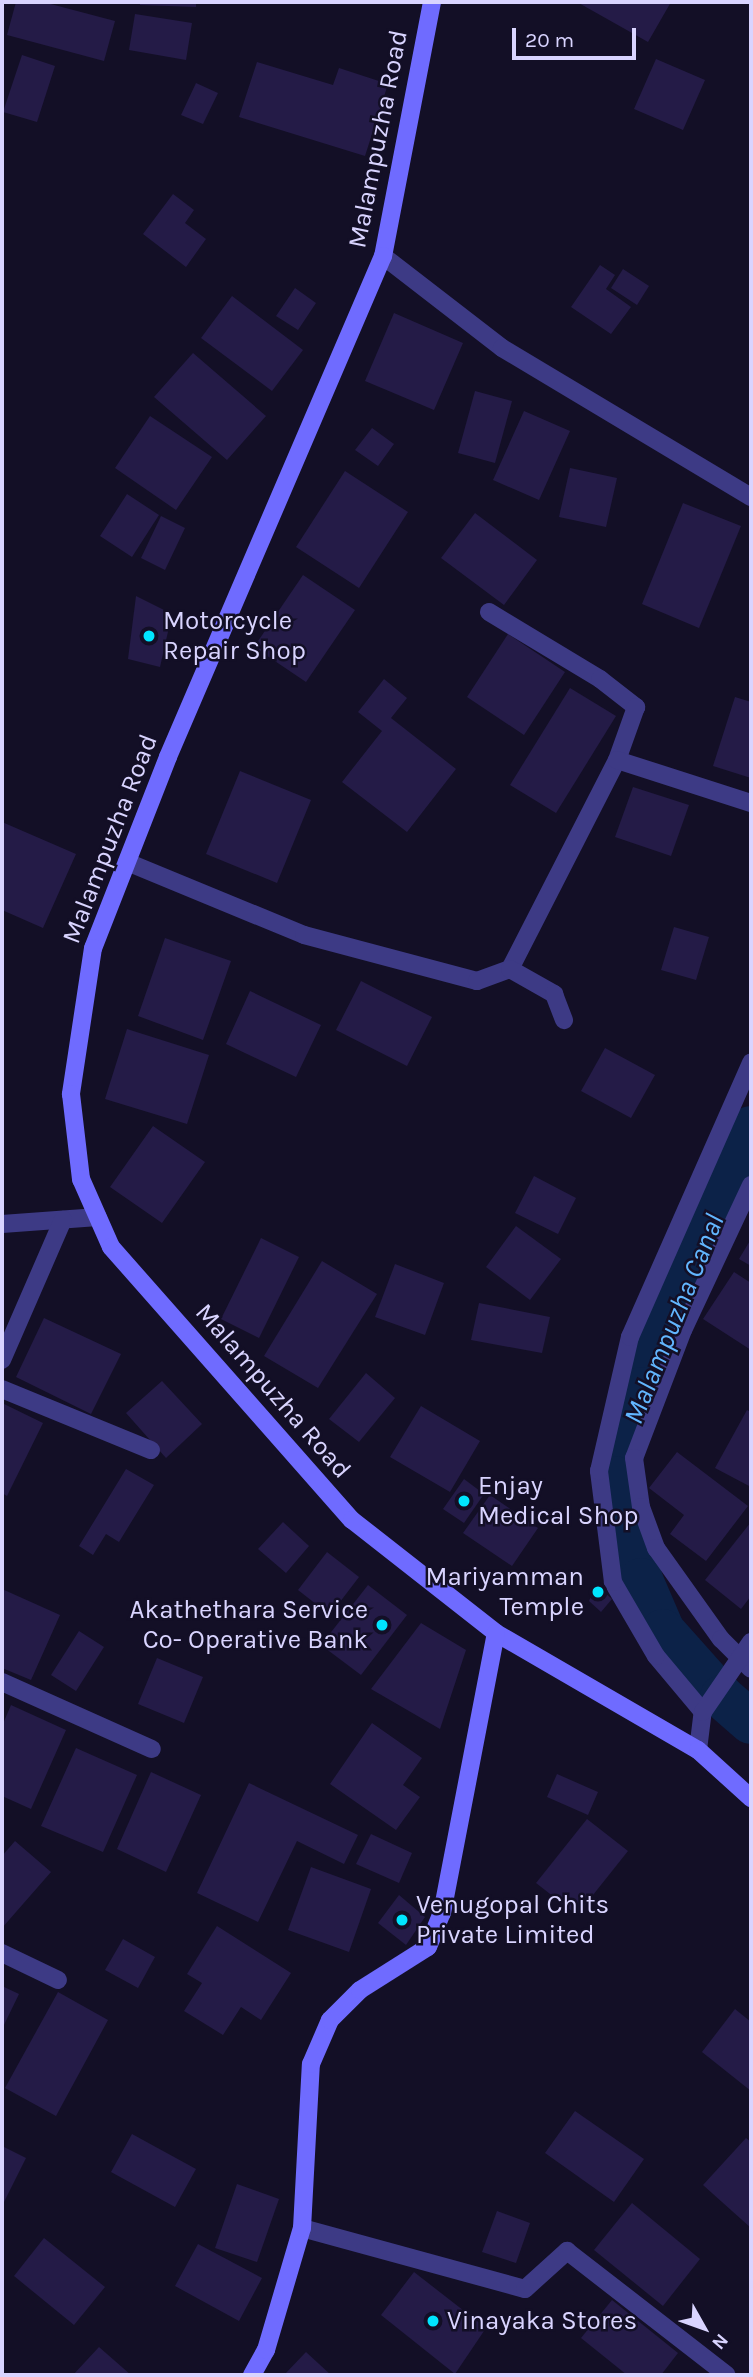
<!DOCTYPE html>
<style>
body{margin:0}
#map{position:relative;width:753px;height:2377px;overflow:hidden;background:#130f26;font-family:Karla,sans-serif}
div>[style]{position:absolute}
.canal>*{height:44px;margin:-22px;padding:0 22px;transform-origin:22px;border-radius:22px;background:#0c2248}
.building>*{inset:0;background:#241b47}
.street>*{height:18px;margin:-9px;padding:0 9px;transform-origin:9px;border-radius:9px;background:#3d3a85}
.secondary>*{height:18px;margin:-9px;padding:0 9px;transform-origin:9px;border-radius:9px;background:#6f6bff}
.dots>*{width:19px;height:19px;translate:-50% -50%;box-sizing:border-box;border:4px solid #130f26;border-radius:50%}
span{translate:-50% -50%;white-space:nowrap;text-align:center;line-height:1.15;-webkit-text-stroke:5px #130f26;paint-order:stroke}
.street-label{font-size:26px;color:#d9d4ff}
.poi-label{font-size:26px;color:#d9d4ff}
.left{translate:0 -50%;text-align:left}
.right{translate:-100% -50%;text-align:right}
.water-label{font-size:28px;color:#62b6ff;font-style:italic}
.frame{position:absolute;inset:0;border:4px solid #d9d4ff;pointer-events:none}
.north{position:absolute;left:669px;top:2293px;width:70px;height:70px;-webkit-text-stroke:5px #130f26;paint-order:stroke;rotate:130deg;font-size:19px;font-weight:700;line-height:28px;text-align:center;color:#d9d4ff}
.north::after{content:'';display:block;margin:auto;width:24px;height:32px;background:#d9d4ff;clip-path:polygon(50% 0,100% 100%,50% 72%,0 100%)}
.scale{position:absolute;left:512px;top:28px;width:124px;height:32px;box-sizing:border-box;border:4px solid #d9d4ff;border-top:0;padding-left:9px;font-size:21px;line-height:24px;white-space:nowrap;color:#d9d4ff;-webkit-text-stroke:5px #130f26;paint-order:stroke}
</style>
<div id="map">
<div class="canal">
<div style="left:751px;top:1128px;width:283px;rotate:112.9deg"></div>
<div style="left:641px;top:1389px;width:93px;rotate:106.3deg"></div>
<div style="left:615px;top:1478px;width:105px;rotate:75.7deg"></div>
<div style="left:641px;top:1580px;width:56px;rotate:66.7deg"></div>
<div style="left:663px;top:1631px;width:89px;rotate:48.2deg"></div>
<div style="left:722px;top:1697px;width:38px;rotate:41deg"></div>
</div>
<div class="building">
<div style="clip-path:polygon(16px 2px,43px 2px,115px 21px,104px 61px,7px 35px)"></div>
<div style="clip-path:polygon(140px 2px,196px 2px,196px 7px,140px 5px)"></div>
<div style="clip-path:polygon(577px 2px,671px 2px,648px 42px)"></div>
<div style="clip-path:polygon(135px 14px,192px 23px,186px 60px,129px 50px)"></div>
<div style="clip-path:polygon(22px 55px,55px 66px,37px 122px,3px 112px)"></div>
<div style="clip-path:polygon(656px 59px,705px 80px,683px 130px,634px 109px)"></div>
<div style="clip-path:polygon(257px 62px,333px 85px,339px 68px,388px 84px,365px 156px,239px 117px)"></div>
<div style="clip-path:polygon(196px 83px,218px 93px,203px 124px,181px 115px)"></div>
<div style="clip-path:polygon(173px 194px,194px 210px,185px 223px,206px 239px,186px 267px,143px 234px)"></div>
<div style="clip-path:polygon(600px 265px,615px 275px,606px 289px,631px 307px,611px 334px,571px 307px)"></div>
<div style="clip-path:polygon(623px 269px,649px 286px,637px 305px,611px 288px)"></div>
<div style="clip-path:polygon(295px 288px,316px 303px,298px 330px,276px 316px)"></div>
<div style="clip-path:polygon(232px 296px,303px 350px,272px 391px,201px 338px)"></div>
<div style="clip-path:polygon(394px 313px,463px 343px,434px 410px,365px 381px)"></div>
<div style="clip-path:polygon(193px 353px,266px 416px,227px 460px,154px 397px)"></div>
<div style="clip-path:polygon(475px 391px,512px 401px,495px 463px,458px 453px)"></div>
<div style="clip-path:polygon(524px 411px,570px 431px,539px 500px,493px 480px)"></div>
<div style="clip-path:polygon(150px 416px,212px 457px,176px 510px,115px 468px)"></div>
<div style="clip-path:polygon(372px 428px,394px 444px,378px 466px,355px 450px)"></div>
<div style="clip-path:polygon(570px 468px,617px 478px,606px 527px,559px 517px)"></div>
<div style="clip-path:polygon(345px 471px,408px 512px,359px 588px,296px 547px)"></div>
<div style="clip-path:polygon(127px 494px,159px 515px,132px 557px,100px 536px)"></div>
<div style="clip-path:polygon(683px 503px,741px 526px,699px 628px,642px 604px)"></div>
<div style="clip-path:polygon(475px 513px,537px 560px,504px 605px,441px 558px)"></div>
<div style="clip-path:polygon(161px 516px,185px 528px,165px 570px,141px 558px)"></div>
<div style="clip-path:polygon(303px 575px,355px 610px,306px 682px,254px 647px)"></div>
<div style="clip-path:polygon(136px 596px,172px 614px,160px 667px,128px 659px)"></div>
<div style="clip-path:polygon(508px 634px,565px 672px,524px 735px,467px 697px)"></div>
<div style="clip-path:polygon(384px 679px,407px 698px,391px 718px,456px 769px,407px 832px,342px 782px,382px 731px,358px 712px)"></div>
<div style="clip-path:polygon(570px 688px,616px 716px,556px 813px,510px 785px)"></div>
<div style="clip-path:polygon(735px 697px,751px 702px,751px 778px,713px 766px)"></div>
<div style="clip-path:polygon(240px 771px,311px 800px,277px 883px,206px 854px)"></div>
<div style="clip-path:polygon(633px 787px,689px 805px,671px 856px,615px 837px)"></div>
<div style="clip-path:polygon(2px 822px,76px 854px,43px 928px,2px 910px)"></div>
<div style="clip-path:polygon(674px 927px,709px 937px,696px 980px,661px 970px)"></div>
<div style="clip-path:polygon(165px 938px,231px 961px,203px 1040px,138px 1016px)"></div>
<div style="clip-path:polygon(361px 981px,432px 1017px,407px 1066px,336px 1030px)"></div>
<div style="clip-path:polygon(250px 991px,321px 1025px,296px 1077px,226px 1044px)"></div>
<div style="clip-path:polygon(127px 1029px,209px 1055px,187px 1124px,105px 1099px)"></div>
<div style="clip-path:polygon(605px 1048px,655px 1075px,631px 1118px,581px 1091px)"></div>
<div style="clip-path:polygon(153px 1126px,205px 1162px,162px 1223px,110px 1187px)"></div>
<div style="clip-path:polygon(534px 1176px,576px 1198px,558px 1234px,515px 1213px)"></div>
<div style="clip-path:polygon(516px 1226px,561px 1259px,530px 1300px,486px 1267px)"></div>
<div style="clip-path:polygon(261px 1238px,299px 1257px,259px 1338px,221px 1319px)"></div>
<div style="clip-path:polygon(751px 1239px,751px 1266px,739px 1259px)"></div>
<div style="clip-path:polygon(322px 1261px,377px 1294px,318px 1388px,264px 1356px)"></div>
<div style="clip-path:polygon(395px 1264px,444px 1283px,425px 1335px,375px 1317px)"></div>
<div style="clip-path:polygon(734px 1272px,751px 1283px,751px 1350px,703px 1319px)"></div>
<div style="clip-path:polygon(479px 1303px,550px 1317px,542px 1353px,471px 1340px)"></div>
<div style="clip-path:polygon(44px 1318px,121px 1354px,91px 1414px,16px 1377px)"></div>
<div style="clip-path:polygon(366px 1373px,395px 1398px,359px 1442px,329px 1419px)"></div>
<div style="clip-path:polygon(162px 1381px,202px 1424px,166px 1458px,126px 1413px)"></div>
<div style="clip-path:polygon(2px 1403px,43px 1423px,7px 1496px,2px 1493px)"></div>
<div style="clip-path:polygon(421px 1406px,480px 1441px,450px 1492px,390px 1457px)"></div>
<div style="clip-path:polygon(747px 1410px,751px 1412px,751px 1487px,715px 1468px)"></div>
<div style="clip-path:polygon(677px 1452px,748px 1506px,706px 1561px,670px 1534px,684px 1515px,649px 1488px)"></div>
<div style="clip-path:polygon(126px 1469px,154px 1485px,119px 1542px,106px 1534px,93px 1555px,79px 1546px)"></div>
<div style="clip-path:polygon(464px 1479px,484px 1494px,464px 1523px,443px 1509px)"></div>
<div style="clip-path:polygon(490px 1495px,538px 1528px,512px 1566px,463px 1533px)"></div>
<div style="clip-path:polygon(283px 1522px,309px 1546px,286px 1573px,258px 1549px)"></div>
<div style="clip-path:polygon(751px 1522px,751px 1596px,741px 1609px,705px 1580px)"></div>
<div style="clip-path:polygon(327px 1552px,359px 1577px,330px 1615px,298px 1590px)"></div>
<div style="clip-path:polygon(368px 1585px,407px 1615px,361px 1675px,321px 1645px)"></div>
<div style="clip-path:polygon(596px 1585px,612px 1599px,601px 1612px,589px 1601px)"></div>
<div style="clip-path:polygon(2px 1589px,60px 1615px,31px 1680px,2px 1668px)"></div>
<div style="clip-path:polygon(421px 1623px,466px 1650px,440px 1729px,371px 1689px)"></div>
<div style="clip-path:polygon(79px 1631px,104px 1647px,76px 1691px,51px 1675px)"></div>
<div style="clip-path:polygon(157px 1658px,203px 1677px,184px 1723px,138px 1704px)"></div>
<div style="clip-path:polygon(11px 1705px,66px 1730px,31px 1809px,2px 1796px,2px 1726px)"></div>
<div style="clip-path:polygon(372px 1723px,422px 1758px,403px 1785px,420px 1797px,396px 1830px,330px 1784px)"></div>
<div style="clip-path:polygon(76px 1748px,137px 1775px,103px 1852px,41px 1826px)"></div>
<div style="clip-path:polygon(151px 1772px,201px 1795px,166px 1872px,117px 1849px)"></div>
<div style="clip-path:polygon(557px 1774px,598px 1792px,588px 1815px,547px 1797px)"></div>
<div style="clip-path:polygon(249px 1783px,358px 1835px,344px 1864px,297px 1841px,258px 1922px,197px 1893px)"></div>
<div style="clip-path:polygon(587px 1819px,628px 1851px,577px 1915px,536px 1883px)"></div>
<div style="clip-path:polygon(371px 1834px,412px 1853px,399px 1883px,356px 1864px)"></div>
<div style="clip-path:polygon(15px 1841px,51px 1872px,2px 1928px,2px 1856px)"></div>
<div style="clip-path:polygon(311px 1867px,371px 1889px,349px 1952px,288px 1930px)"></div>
<div style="clip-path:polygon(399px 1895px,425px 1917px,406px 1945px,378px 1923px)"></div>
<div style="clip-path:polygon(217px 1926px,291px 1973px,261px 2020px,241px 2007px,223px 2035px,184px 2011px,202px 1983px,187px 1974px)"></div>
<div style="clip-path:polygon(123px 1939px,155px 1957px,138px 1988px,105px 1970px)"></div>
<div style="clip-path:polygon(2px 1986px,19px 1994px,2px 2029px)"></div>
<div style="clip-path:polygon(58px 1992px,108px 2020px,56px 2116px,5px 2088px)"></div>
<div style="clip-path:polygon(735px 2009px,751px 2022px,751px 2091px,702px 2052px)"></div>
<div style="clip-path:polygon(575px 2111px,644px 2159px,614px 2202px,545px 2153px)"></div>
<div style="clip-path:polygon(132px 2134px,196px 2169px,175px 2207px,111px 2172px)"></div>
<div style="clip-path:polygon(746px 2138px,751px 2142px,751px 2228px,703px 2185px)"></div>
<div style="clip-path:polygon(2px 2146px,26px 2158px,2px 2206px)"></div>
<div style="clip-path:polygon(237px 2184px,279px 2199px,257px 2262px,215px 2248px)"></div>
<div style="clip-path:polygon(632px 2203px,700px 2259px,663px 2306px,594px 2250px)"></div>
<div style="clip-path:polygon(497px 2211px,530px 2223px,516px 2263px,482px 2252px)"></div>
<div style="clip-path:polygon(44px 2238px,105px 2287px,74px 2325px,14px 2276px)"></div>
<div style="clip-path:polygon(198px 2244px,262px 2278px,239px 2321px,175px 2286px)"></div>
<div style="clip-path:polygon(414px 2272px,486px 2328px,455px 2374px,381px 2315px)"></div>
<div style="clip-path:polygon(612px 2300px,678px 2353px,661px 2375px,627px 2375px,581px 2338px)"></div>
<div style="clip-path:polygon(99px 2347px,131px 2375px,73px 2375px)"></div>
<div style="clip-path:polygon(306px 2352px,331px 2375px,284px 2375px)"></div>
</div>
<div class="street">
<div style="left:383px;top:256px;width:150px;rotate:37.7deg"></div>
<div style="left:502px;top:348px;width:290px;rotate:30.9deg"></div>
<div style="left:489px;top:612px;width:130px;rotate:31.1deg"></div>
<div style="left:600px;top:679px;width:46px;rotate:37.9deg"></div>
<div style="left:636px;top:707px;width:56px;rotate:109.7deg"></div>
<div style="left:617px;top:760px;width:235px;rotate:117.1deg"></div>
<div style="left:617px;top:760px;width:141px;rotate:17.8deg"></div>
<div style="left:127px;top:862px;width:191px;rotate:22.4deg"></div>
<div style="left:304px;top:935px;width:179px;rotate:14.9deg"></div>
<div style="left:477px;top:981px;width:35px;rotate:-20deg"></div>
<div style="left:510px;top:969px;width:51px;rotate:29.6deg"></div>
<div style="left:554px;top:994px;width:28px;rotate:69deg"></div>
<div style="left:751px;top:1185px;width:160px;rotate:115.1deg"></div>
<div style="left:683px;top:1330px;width:137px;rotate:110.9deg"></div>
<div style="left:634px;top:1458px;width:49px;rotate:81.9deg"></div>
<div style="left:641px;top:1507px;width:44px;rotate:69.9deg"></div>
<div style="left:656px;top:1548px;width:112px;rotate:54.5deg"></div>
<div style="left:721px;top:1639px;width:42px;rotate:45deg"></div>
<div style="left:2px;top:1224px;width:96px;rotate:-4.2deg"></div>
<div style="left:2px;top:1360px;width:153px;rotate:-66.5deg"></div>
<div style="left:2px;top:1389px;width:161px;rotate:22.3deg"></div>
<div style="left:2px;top:1682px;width:164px;rotate:24.1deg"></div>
<div style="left:703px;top:1712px;width:73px;rotate:-130deg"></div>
<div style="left:656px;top:1656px;width:86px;rotate:-120.2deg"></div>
<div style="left:613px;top:1582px;width:112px;rotate:-97.2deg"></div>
<div style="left:599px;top:1471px;width:138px;rotate:-77deg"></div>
<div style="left:630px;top:1337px;width:300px;rotate:-66.2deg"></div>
<div style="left:698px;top:1750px;width:38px;rotate:-83deg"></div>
<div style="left:703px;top:1712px;width:85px;rotate:-55.6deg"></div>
<div style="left:2px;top:1953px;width:62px;rotate:25.7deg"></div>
<div style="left:302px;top:2228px;width:231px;rotate:15.3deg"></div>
<div style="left:525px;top:2289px;width:57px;rotate:-42.1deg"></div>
<div style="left:567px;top:2251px;width:202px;rotate:37.8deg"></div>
</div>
<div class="secondary">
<div style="left:432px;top:2px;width:259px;rotate:100.9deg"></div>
<div style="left:383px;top:256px;width:545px;rotate:113.23deg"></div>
<div style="left:168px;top:757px;width:205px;rotate:111.4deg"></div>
<div style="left:93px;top:948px;width:148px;rotate:98.6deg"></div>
<div style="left:71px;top:1094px;width:86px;rotate:83.3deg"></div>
<div style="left:81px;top:1179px;width:74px;rotate:66.2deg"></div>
<div style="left:111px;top:1247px;width:364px;rotate:48.6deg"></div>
<div style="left:352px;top:1520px;width:183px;rotate:38.1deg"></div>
<div style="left:496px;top:1633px;width:233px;rotate:30.1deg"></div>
<div style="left:698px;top:1750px;width:72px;rotate:42.2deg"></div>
<div style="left:252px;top:2375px;width:29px;rotate:-61deg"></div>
<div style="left:266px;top:2350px;width:127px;rotate:-73.6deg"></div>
<div style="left:302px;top:2228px;width:164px;rotate:-86.9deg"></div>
<div style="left:311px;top:2064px;width:48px;rotate:-66.6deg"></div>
<div style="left:330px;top:2020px;width:42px;rotate:-45deg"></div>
<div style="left:360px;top:1990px;width:80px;rotate:-32.3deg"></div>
<div style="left:428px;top:1947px;width:37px;rotate:-68deg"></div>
<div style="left:442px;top:1913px;width:285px;rotate:-79.1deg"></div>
</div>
<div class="dots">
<div style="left:149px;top:636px;background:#00e5ff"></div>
<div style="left:464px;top:1501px;background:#00e5ff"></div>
<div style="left:598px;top:1592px;background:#00e5ff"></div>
<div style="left:382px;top:1625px;background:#00e5ff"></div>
<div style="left:402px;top:1920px;background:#00e5ff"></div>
<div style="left:433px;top:2321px;background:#00e5ff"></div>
</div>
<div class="street-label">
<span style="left:378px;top:139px;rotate:-79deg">Malampuzha Road</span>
<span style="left:110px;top:839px;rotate:-69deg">Malampuzha Road</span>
<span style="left:273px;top:1391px;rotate:49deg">Malampuzha Road</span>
</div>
<div class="poi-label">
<span class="left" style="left:163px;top:636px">Motorcycle<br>Repair Shop</span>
<span class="left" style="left:478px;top:1501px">Enjay<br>Medical Shop</span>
<span class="right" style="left:584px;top:1592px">Mariyamman<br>Temple</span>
<span class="right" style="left:368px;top:1625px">Akathethara Service<br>Co- Operative Bank</span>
<span class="left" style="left:416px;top:1920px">Venugopal Chits<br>Private Limited</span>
<span class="left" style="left:447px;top:2321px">Vinayaka Stores</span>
</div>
<div class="water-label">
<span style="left:674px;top:1319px;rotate:-68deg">Malampuzha Canal</span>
</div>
<div class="frame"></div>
<div class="north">N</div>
<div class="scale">20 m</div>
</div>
